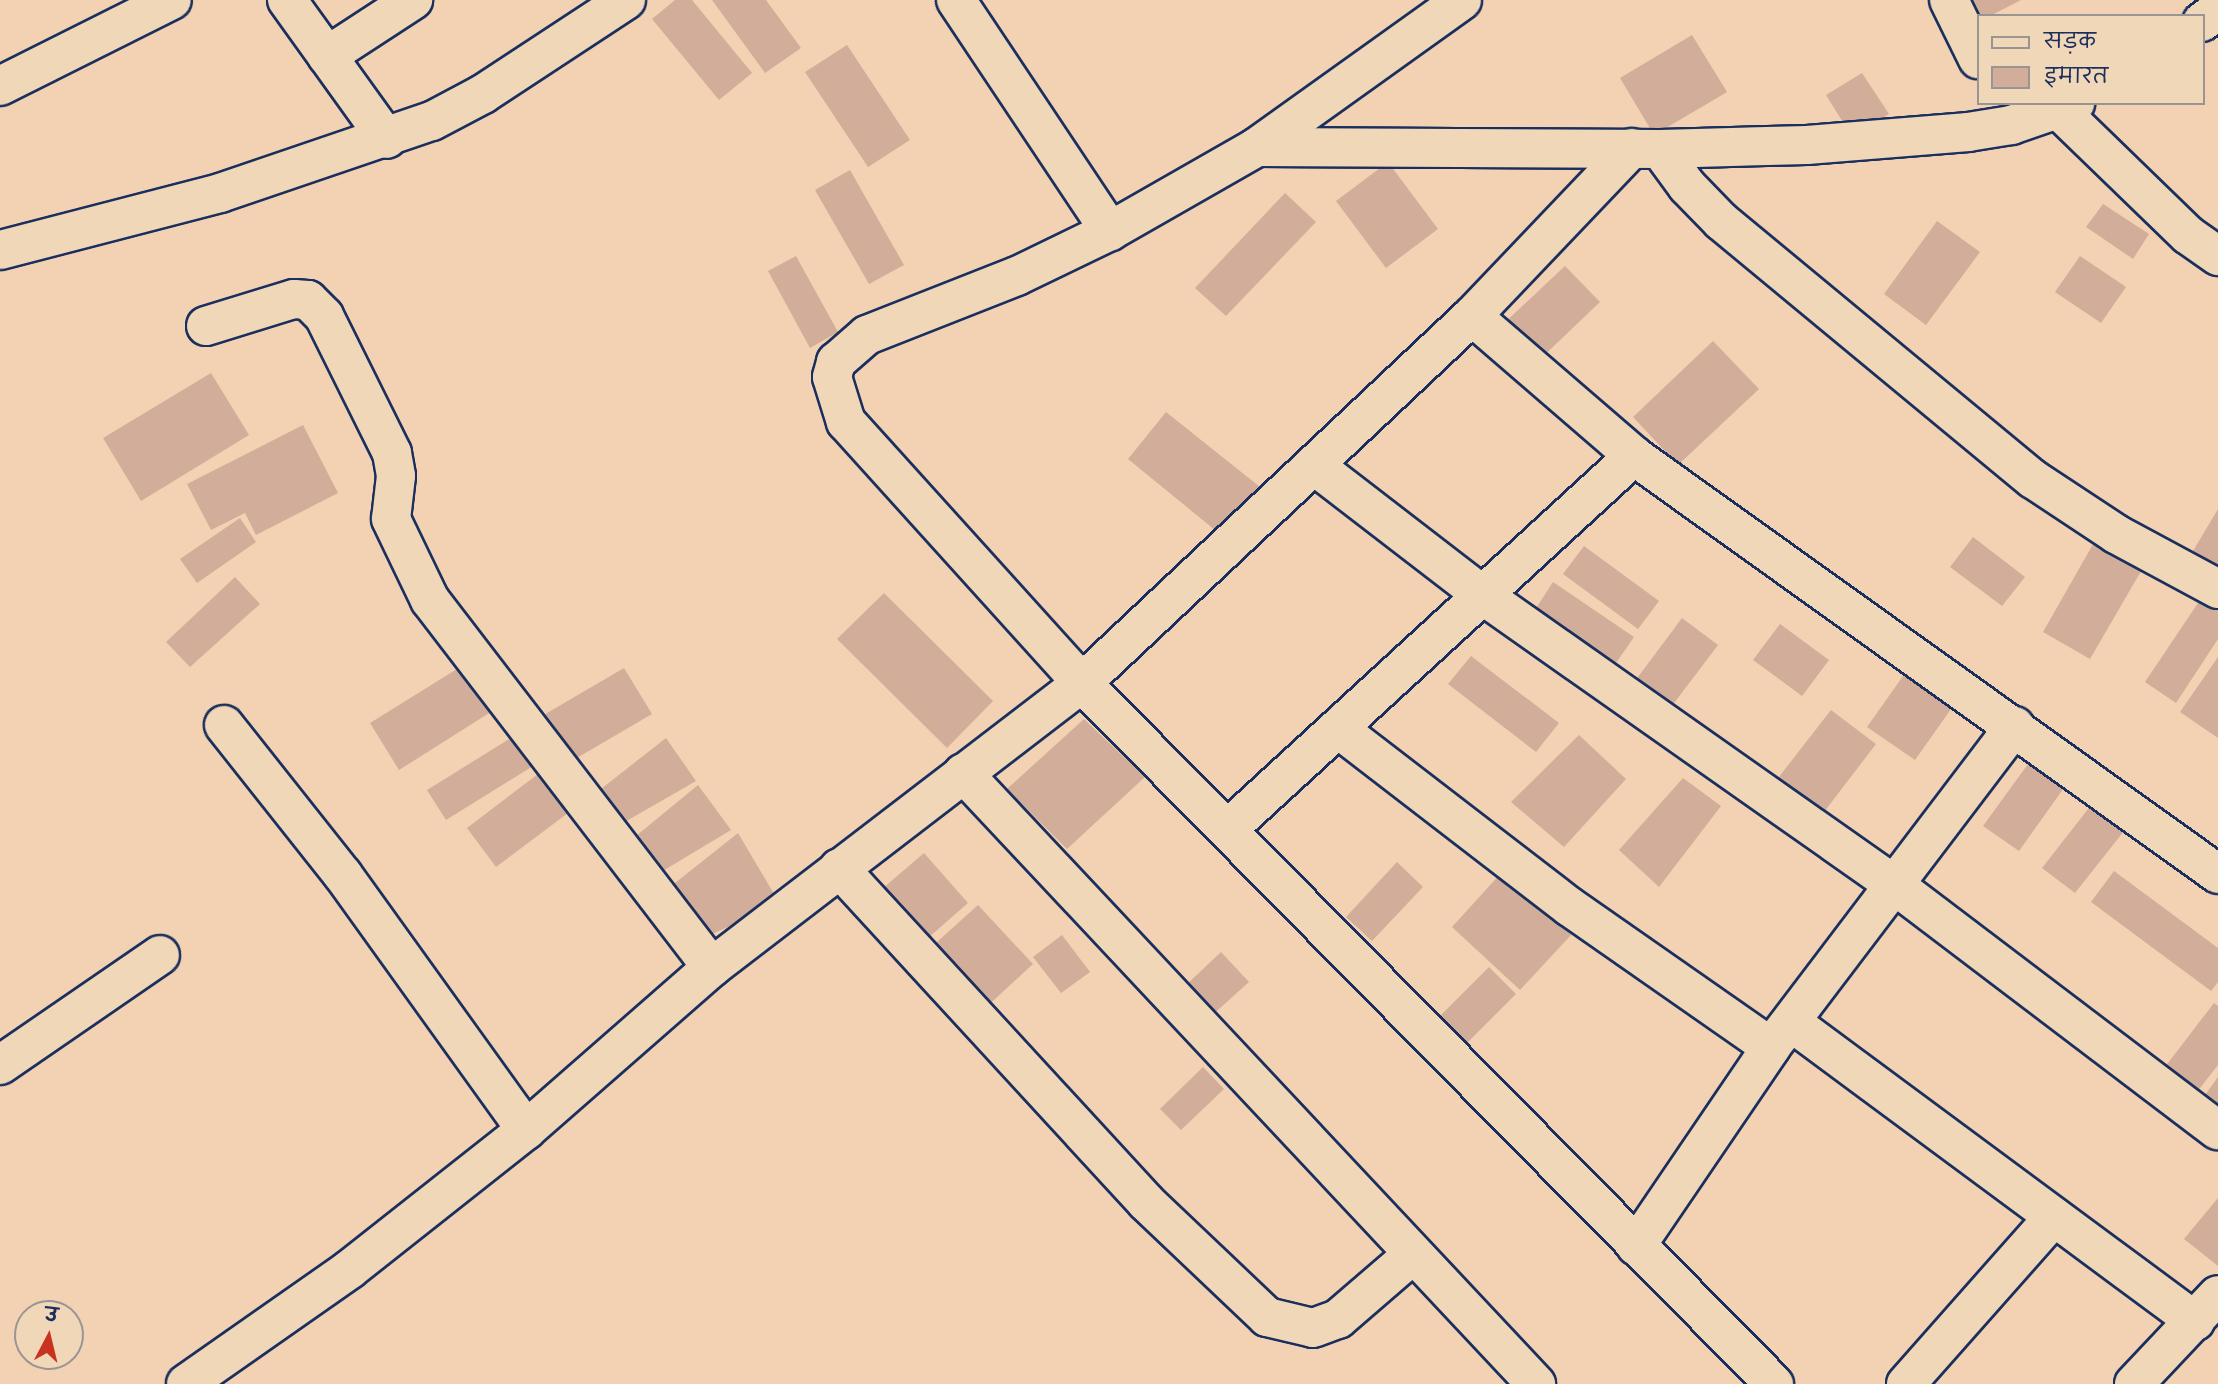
<!DOCTYPE html>
<meta charset="utf-8">
<style>
body{margin:0}
#map{position:relative;width:2218px;height:1384px;overflow:hidden;background:#f2d2b2;font-family:"Architects Daughter","Playpen Sans Deva",sans-serif}
div>[style]{position:absolute}
.building>*{inset:0;background:#d2ad99}
.roads{filter:drop-shadow(2px 0 #1b2f5e) drop-shadow(-2px 0 #1b2f5e) drop-shadow(0 2px #1b2f5e) drop-shadow(0 -2px #1b2f5e)}
.street>*{height:38px;margin:-19px;padding:0 19px;transform-origin:19px;border-radius:19px;background:#f0d7b8}
span{translate:-50% -50%;white-space:nowrap;text-align:center;line-height:1.15;-webkit-text-stroke:5px #f0d7b8;paint-order:stroke}
.legend{position:absolute;left:1977px;top:14px;width:228px;height:91px;box-sizing:border-box;background:#f0d7b8;border:2px solid #9b9494;margin:0;padding:9px 12px;list-style:none;font-size:21px;color:#1b2f5e}
.legend li{display:flex;align-items:center;gap:14px;height:35px}
.legend b{width:35px;border:2px solid #9b9494}
.north{position:absolute;left:14px;top:1300px;width:70px;height:70px;box-sizing:border-box;background:#f0d7b8;border:2px solid #9b9494;border-radius:50%;rotate:7deg;font-size:19px;font-weight:700;line-height:28px;text-align:center;color:#1b2f5e}
.north::after{content:'';display:block;margin:auto;width:24px;height:32px;background:#c8321e;clip-path:polygon(50% 0,100% 100%,50% 72%,0 100%)}
</style>
<div id="map">
<div class="building">
<div style="clip-path:polygon(675px 0,692px 0,752px 73px,719px 100px,652px 19px)"></div>
<div style="clip-path:polygon(712px 0,766px 0,801px 48px,765px 73px)"></div>
<div style="clip-path:polygon(1958px 0,2021px 0,1990px 16px,1978px 16px,1978px 22px)"></div>
<div style="clip-path:polygon(1692px 35px,1727px 92px,1654px 135px,1620px 78px)"></div>
<div style="clip-path:polygon(847px 45px,910px 140px,868px 167px,805px 72px)"></div>
<div style="clip-path:polygon(1862px 73px,1889px 114px,1852px 137px,1826px 95px)"></div>
<div style="clip-path:polygon(1388px 162px,1438px 229px,1386px 268px,1336px 201px)"></div>
<div style="clip-path:polygon(850px 170px,904px 265px,869px 284px,815px 190px)"></div>
<div style="clip-path:polygon(1285px 193px,1316px 222px,1226px 316px,1195px 288px)"></div>
<div style="clip-path:polygon(2103px 204px,2149px 234px,2133px 259px,2086px 227px)"></div>
<div style="clip-path:polygon(1937px 221px,1980px 252px,1926px 325px,1884px 294px)"></div>
<div style="clip-path:polygon(796px 256px,838px 332px,810px 348px,768px 271px)"></div>
<div style="clip-path:polygon(2080px 256px,2126px 287px,2101px 323px,2055px 292px)"></div>
<div style="clip-path:polygon(1565px 266px,1600px 302px,1536px 363px,1501px 326px)"></div>
<div style="clip-path:polygon(1713px 341px,1759px 389px,1678px 465px,1633px 417px)"></div>
<div style="clip-path:polygon(211px 373px,249px 435px,141px 501px,103px 438px)"></div>
<div style="clip-path:polygon(1166px 412px,1260px 487px,1221px 535px,1128px 459px)"></div>
<div style="clip-path:polygon(303px 425px,338px 493px,256px 535px,245px 513px,211px 530px,187px 484px)"></div>
<div style="clip-path:polygon(2218px 509px,2218px 566px,2193px 551px)"></div>
<div style="clip-path:polygon(240px 518px,256px 542px,197px 583px,180px 559px)"></div>
<div style="clip-path:polygon(1973px 537px,2025px 577px,2002px 606px,1950px 567px)"></div>
<div style="clip-path:polygon(2096px 539px,2144px 566px,2090px 659px,2043px 632px)"></div>
<div style="clip-path:polygon(1584px 546px,1659px 601px,1638px 629px,1563px 574px)"></div>
<div style="clip-path:polygon(235px 577px,260px 604px,190px 667px,166px 642px)"></div>
<div style="clip-path:polygon(1553px 582px,1634px 637px,1609px 673px,1529px 619px)"></div>
<div style="clip-path:polygon(2208px 588px,2218px 594px,2218px 639px,2176px 703px,2145px 682px)"></div>
<div style="clip-path:polygon(884px 593px,993px 701px,947px 748px,837px 639px)"></div>
<div style="clip-path:polygon(1682px 618px,1718px 645px,1662px 719px,1626px 693px)"></div>
<div style="clip-path:polygon(1780px 624px,1829px 660px,1802px 696px,1753px 660px)"></div>
<div style="clip-path:polygon(1471px 656px,1559px 723px,1536px 752px,1448px 684px)"></div>
<div style="clip-path:polygon(2218px 657px,2218px 738px,2180px 712px)"></div>
<div style="clip-path:polygon(465px 664px,494px 710px,399px 770px,370px 723px)"></div>
<div style="clip-path:polygon(624px 668px,652px 714px,570px 762px,542px 716px)"></div>
<div style="clip-path:polygon(1908px 669px,1956px 702px,1915px 760px,1867px 727px)"></div>
<div style="clip-path:polygon(1831px 710px,1876px 744px,1814px 825px,1768px 791px)"></div>
<div style="clip-path:polygon(1084px 719px,1145px 777px,1067px 849px,1007px 789px)"></div>
<div style="clip-path:polygon(519px 733px,538px 763px,446px 820px,427px 790px)"></div>
<div style="clip-path:polygon(1579px 735px,1626px 779px,1564px 847px,1511px 802px)"></div>
<div style="clip-path:polygon(666px 738px,696px 781px,623px 823px,601px 789px)"></div>
<div style="clip-path:polygon(2036px 753px,2071px 778px,2019px 851px,1983px 826px)"></div>
<div style="clip-path:polygon(538px 774px,568px 813px,496px 867px,467px 828px)"></div>
<div style="clip-path:polygon(1683px 778px,1721px 806px,1659px 887px,1619px 850px)"></div>
<div style="clip-path:polygon(698px 785px,731px 830px,661px 872px,636px 836px)"></div>
<div style="clip-path:polygon(2099px 795px,2132px 821px,2075px 893px,2042px 868px)"></div>
<div style="clip-path:polygon(738px 833px,780px 904px,712px 934px,670px 887px)"></div>
<div style="clip-path:polygon(924px 853px,968px 903px,920px 945px,875px 895px)"></div>
<div style="clip-path:polygon(1397px 862px,1423px 887px,1372px 941px,1346px 917px)"></div>
<div style="clip-path:polygon(2114px 871px,2218px 948px,2218px 982px,2211px 991px,2091px 902px)"></div>
<div style="clip-path:polygon(1502px 872px,1571px 935px,1520px 990px,1452px 927px)"></div>
<div style="clip-path:polygon(978px 905px,1033px 964px,981px 1012px,926px 952px)"></div>
<div style="clip-path:polygon(1062px 935px,1090px 972px,1061px 993px,1033px 957px)"></div>
<div style="clip-path:polygon(1221px 952px,1249px 982px,1209px 1018px,1182px 989px)"></div>
<div style="clip-path:polygon(1489px 967px,1516px 994px,1456px 1054px,1429px 1027px)"></div>
<div style="clip-path:polygon(2214px 1003px,2218px 1006px,2218px 1065px,2193px 1097px,2161px 1072px)"></div>
<div style="clip-path:polygon(1203px 1067px,1224px 1089px,1181px 1130px,1160px 1109px)"></div>
<div style="clip-path:polygon(2218px 1077px,2218px 1115px,2200px 1102px)"></div>
<div style="clip-path:polygon(2218px 1198px,2218px 1266px,2184px 1239px)"></div>
</div>
<div class="roads">
<div class="street">
<div style="left:287px;top:0;width:171px;rotate:54.3deg"></div>
<div style="left:956px;top:0;width:278px;rotate:56.3deg"></div>
<div style="left:1949px;top:0;width:66px;rotate:63.8deg"></div>
<div style="left:2202px;top:22px;width:20px;rotate:-37deg"></div>
<div style="left:327px;top:56px;width:103px;rotate:-33.1deg"></div>
<div style="left:0;top:86px;width:192px;rotate:-26.6deg"></div>
<div style="left:2060px;top:111px;width:178px;rotate:44.1deg"></div>
<div style="left:2188px;top:235px;width:37px;rotate:35deg"></div>
<div style="left:1257px;top:147px;width:252px;rotate:-35.6deg"></div>
<div style="left:1660px;top:149px;width:46px;rotate:53.9deg"></div>
<div style="left:1687px;top:186px;width:49px;rotate:45.8deg"></div>
<div style="left:1721px;top:221px;width:405px;rotate:39.6deg"></div>
<div style="left:2033px;top:479px;width:100px;rotate:33.5deg"></div>
<div style="left:2116px;top:534px;width:116px;rotate:28.3deg"></div>
<div style="left:0;top:250px;width:227px;rotate:-14.5deg"></div>
<div style="left:220px;top:193px;width:224px;rotate:-18.8deg"></div>
<div style="left:432px;top:121px;width:58px;rotate:-27.9deg"></div>
<div style="left:483px;top:94px;width:171px;rotate:-33.3deg"></div>
<div style="left:1472px;top:316px;width:214px;rotate:40.8deg"></div>
<div style="left:1634px;top:456px;width:718px;rotate:35.59deg"></div>
<div style="left:206px;top:326px;width:92px;rotate:-17.1deg"></div>
<div style="left:294px;top:299px;width:14px;rotate:4deg"></div>
<div style="left:308px;top:300px;width:23px;rotate:45deg"></div>
<div style="left:324px;top:316px;width:153px;rotate:63.6deg"></div>
<div style="left:392px;top:453px;width:23px;rotate:80deg"></div>
<div style="left:396px;top:476px;width:43px;rotate:96.6deg"></div>
<div style="left:391px;top:519px;width:90px;rotate:64.3deg"></div>
<div style="left:430px;top:600px;width:463px;rotate:52.5deg"></div>
<div style="left:1315px;top:466px;width:210px;rotate:37.6deg"></div>
<div style="left:1481px;top:594px;width:507px;rotate:35.13deg"></div>
<div style="left:1896px;top:886px;width:404px;rotate:37.2deg"></div>
<div style="left:224px;top:725px;width:191px;rotate:51.6deg"></div>
<div style="left:343px;top:875px;width:314px;rotate:54.3deg"></div>
<div style="left:1340px;top:730px;width:290px;rotate:37.6deg"></div>
<div style="left:1570px;top:907px;width:245px;rotate:34.9deg"></div>
<div style="left:963px;top:773px;width:838px;rotate:46.84deg"></div>
<div style="left:1229px;top:828px;width:550px;rotate:-42.57deg"></div>
<div style="left:839px;top:868px;width:454px;rotate:47.4deg"></div>
<div style="left:1146px;top:1202px;width:167px;rotate:43.5deg"></div>
<div style="left:1267px;top:1317px;width:47px;rotate:13.4deg"></div>
<div style="left:1313px;top:1328px;width:27px;rotate:-20deg"></div>
<div style="left:1338px;top:1319px;width:96px;rotate:-40.8deg"></div>
<div style="left:1791px;top:1022px;width:503px;rotate:36.51deg"></div>
<div style="left:0;top:1065px;width:194px;rotate:-34.5deg"></div>
<div style="left:1636px;top:1246px;width:240px;rotate:-55.8deg"></div>
<div style="left:1771px;top:1047px;width:403px;rotate:-52.8deg"></div>
<div style="left:186px;top:1384px;width:200px;rotate:-35deg"></div>
<div style="left:350px;top:1269px;width:224px;rotate:-38.3deg"></div>
<div style="left:526px;top:1130px;width:247px;rotate:-41.2deg"></div>
<div style="left:712px;top:967px;width:466px;rotate:-37.5deg"></div>
<div style="left:1082px;top:683px;width:536px;rotate:-43.26deg"></div>
<div style="left:1472px;top:316px;width:232px;rotate:-46.4deg"></div>
<div style="left:1774px;top:1384px;width:985px;rotate:-134.63deg"></div>
<div style="left:1082px;top:683px;width:352px;rotate:-132.1deg"></div>
<div style="left:846px;top:422px;width:47px;rotate:-107.3deg"></div>
<div style="left:832px;top:377px;width:16px;rotate:-75deg"></div>
<div style="left:836px;top:362px;width:41px;rotate:-41.1deg"></div>
<div style="left:867px;top:335px;width:161px;rotate:-21.5deg"></div>
<div style="left:1017px;top:276px;width:103px;rotate:-25.8deg"></div>
<div style="left:1110px;top:231px;width:169px;rotate:-29.7deg"></div>
<div style="left:1257px;top:147px;width:403px;rotate:0.3deg"></div>
<div style="left:1660px;top:149px;width:147px;rotate:-1.6deg"></div>
<div style="left:1807px;top:145px;width:162px;rotate:-4.6deg"></div>
<div style="left:1968px;top:132px;width:44px;rotate:-9.2deg"></div>
<div style="left:2011px;top:125px;width:68px;rotate:-19deg"></div>
<div style="left:1906px;top:1384px;width:223px;rotate:-48.5deg"></div>
<div style="left:2134px;top:1384px;width:122px;rotate:-46.7deg"></div>
</div>
</div>
<ul class="legend">
<li><b style="height:9px;background:#f0d7b8"></b>सड़क</li>
<li><b style="height:19px;background:#d2ad99"></b>इमारत</li>
</ul>
<div class="north">उ</div>
</div>
